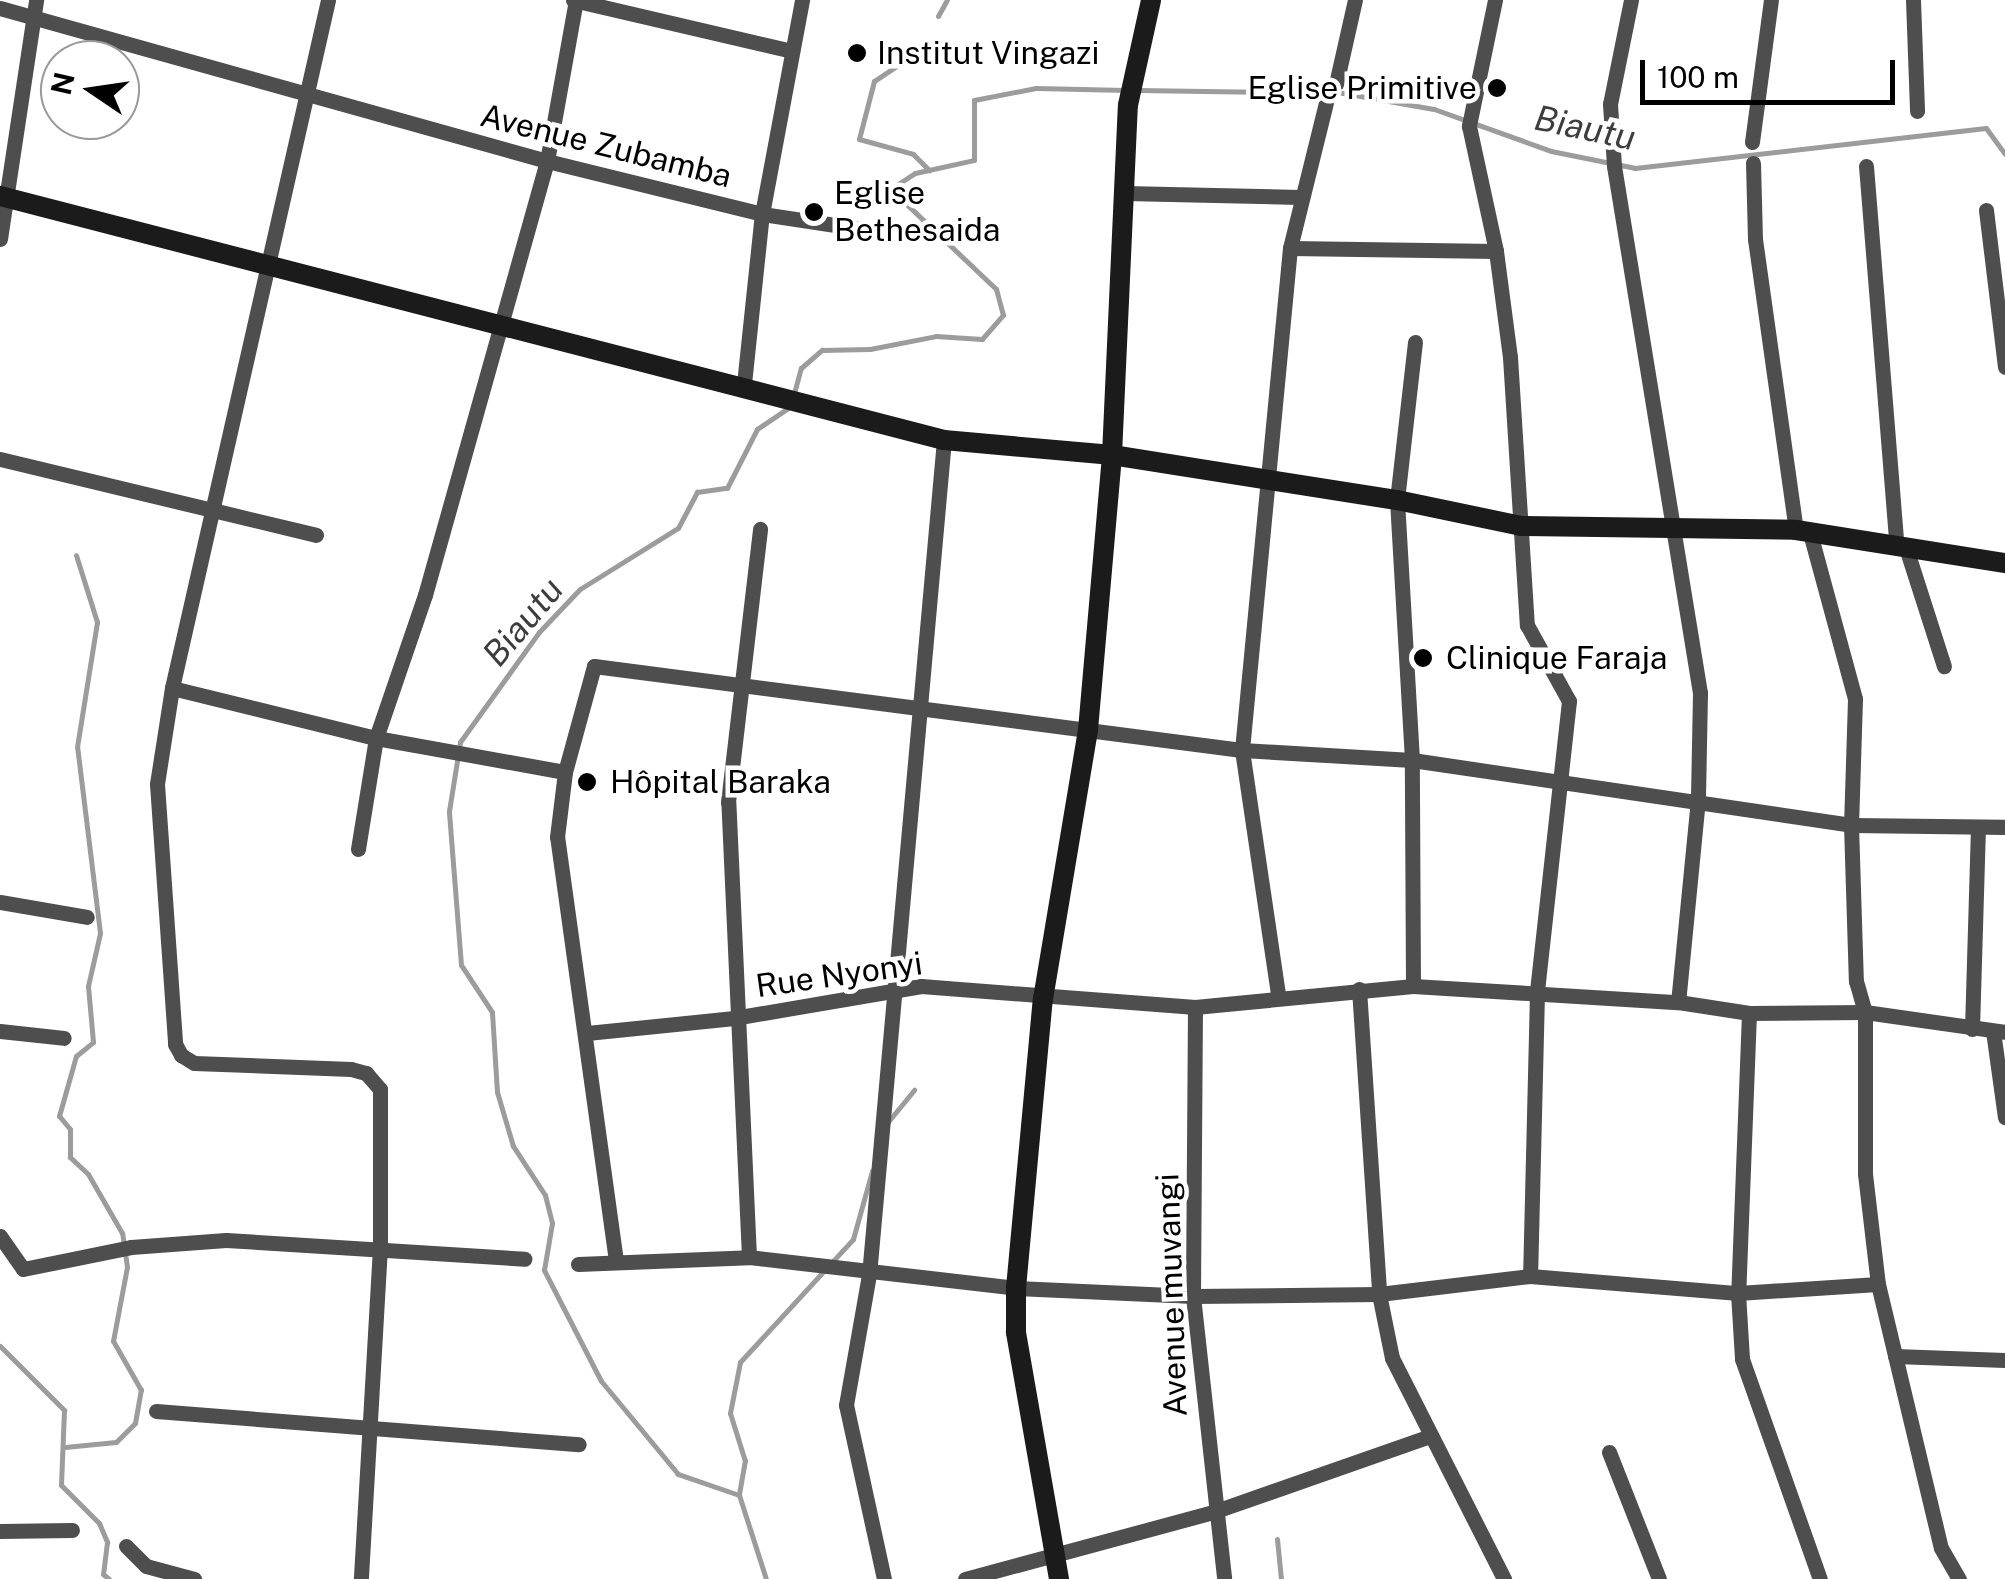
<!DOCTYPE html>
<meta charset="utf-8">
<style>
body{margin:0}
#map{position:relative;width:2005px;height:1579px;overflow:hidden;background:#fff;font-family:"Public Sans",sans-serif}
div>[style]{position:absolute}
.stream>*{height:5px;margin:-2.5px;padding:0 2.5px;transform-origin:2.5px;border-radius:2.5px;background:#9c9c9c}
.street>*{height:15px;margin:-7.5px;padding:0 7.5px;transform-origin:7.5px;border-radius:7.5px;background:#4e4e4e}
.secondary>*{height:20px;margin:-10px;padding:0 10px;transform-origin:10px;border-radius:10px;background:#1b1b1b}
.dots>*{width:28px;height:28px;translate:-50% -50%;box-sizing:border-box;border:5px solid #fff;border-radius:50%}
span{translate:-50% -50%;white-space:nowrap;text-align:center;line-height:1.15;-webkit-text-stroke:9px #fff;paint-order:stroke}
.poi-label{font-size:32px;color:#000}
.left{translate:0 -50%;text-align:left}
.right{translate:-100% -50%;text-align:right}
.street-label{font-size:32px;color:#000}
.water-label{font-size:35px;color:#3d3d3d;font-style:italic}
.north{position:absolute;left:40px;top:40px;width:100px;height:100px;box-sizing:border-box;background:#fff;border:2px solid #999;border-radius:50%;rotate:283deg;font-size:28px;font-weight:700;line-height:40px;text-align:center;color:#000}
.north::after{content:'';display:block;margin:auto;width:35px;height:45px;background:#000;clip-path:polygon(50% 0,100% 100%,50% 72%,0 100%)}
.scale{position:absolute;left:1640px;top:60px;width:255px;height:45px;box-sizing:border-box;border:5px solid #000;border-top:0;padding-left:12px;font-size:30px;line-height:35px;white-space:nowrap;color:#000;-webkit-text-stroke:8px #fff;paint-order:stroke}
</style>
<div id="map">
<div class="stream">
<div style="left:938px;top:16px;width:18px;rotate:-61deg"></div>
<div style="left:928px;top:45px;width:65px;rotate:146.3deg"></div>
<div style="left:874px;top:81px;width:60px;rotate:104.5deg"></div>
<div style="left:859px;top:139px;width:56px;rotate:15.5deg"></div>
<div style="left:913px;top:154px;width:23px;rotate:45deg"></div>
<div style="left:1137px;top:90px;width:206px;rotate:0.8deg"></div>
<div style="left:1343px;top:93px;width:92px;rotate:10deg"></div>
<div style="left:1434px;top:109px;width:124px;rotate:19.7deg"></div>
<div style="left:1551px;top:151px;width:86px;rotate:11.4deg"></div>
<div style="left:1635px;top:168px;width:353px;rotate:-6.5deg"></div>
<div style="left:1986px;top:128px;width:32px;rotate:54deg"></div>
<div style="left:793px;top:397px;width:30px;rotate:-75deg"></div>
<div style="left:801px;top:368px;width:28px;rotate:-41deg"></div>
<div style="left:822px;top:350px;width:48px;rotate:-1.2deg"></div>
<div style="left:870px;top:349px;width:67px;rotate:-11.1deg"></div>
<div style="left:936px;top:336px;width:46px;rotate:3.7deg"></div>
<div style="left:982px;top:339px;width:32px;rotate:-49deg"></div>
<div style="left:1003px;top:315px;width:27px;rotate:-105deg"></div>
<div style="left:996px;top:289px;width:135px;rotate:-136.5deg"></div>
<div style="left:898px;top:196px;width:12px;rotate:-90deg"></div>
<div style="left:898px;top:184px;width:20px;rotate:-33deg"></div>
<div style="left:915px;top:173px;width:60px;rotate:-12.4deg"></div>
<div style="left:974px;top:160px;width:60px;rotate:-90deg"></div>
<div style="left:974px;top:100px;width:63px;rotate:-11deg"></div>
<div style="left:1036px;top:88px;width:90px;rotate:1.3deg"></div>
<div style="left:887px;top:1123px;width:43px;rotate:-50.7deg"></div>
<div style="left:0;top:1346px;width:91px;rotate:45deg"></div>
<div style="left:64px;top:1410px;width:75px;rotate:92.3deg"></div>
<div style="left:61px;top:1485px;width:54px;rotate:45deg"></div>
<div style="left:99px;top:1523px;width:21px;rotate:67deg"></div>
<div style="left:107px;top:1542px;width:32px;rotate:97deg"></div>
<div style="left:103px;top:1574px;width:8px;rotate:40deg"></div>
<div style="left:65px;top:1447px;width:51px;rotate:-5.6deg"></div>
<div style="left:116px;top:1442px;width:27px;rotate:-45deg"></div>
<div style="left:135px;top:1423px;width:34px;rotate:-80deg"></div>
<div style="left:141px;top:1390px;width:56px;rotate:-119.7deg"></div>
<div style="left:113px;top:1341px;width:75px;rotate:-79.3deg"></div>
<div style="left:127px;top:1267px;width:34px;rotate:-98deg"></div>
<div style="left:122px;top:1233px;width:68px;rotate:-120deg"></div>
<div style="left:88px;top:1174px;width:25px;rotate:-137deg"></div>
<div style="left:70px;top:1157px;width:28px;rotate:-90deg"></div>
<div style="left:70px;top:1129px;width:17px;rotate:-130deg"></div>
<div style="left:59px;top:1116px;width:62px;rotate:-74.2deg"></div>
<div style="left:76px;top:1056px;width:22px;rotate:-39deg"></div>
<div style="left:93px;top:1042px;width:56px;rotate:-95.1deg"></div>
<div style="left:88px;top:986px;width:54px;rotate:-77.2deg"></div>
<div style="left:100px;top:933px;width:187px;rotate:-97deg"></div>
<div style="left:77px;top:747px;width:127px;rotate:-80.9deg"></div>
<div style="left:97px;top:622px;width:70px;rotate:-107.4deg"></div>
<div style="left:739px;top:1494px;width:34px;rotate:-80deg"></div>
<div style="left:745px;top:1461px;width:50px;rotate:-107.4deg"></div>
<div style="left:730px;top:1413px;width:52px;rotate:-78.9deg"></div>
<div style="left:740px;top:1362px;width:167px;rotate:-47.4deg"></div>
<div style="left:853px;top:1239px;width:71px;rotate:-74.4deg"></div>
<div style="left:1277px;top:1539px;width:40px;rotate:84.3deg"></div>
<div style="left:766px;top:1579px;width:88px;rotate:-107.8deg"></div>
<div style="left:739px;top:1495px;width:65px;rotate:-161deg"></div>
<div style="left:678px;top:1474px;width:121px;rotate:-129.6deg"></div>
<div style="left:601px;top:1381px;width:125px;rotate:-117.2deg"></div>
<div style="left:544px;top:1270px;width:48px;rotate:-80.3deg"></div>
<div style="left:552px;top:1223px;width:29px;rotate:-104deg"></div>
<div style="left:545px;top:1195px;width:59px;rotate:-123.1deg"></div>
<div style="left:513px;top:1146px;width:56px;rotate:-106.5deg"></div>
<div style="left:497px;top:1092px;width:80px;rotate:-93.6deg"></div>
<div style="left:492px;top:1012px;width:56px;rotate:-123.4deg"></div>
<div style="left:461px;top:965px;width:154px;rotate:-94.5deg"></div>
<div style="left:449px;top:811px;width:70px;rotate:-80.9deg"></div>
<div style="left:460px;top:742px;width:135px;rotate:-54.3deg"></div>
<div style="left:539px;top:632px;width:59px;rotate:-46.4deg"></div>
<div style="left:580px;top:589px;width:115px;rotate:-31.9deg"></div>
<div style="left:678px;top:528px;width:41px;rotate:-62.2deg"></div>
<div style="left:697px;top:492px;width:30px;rotate:-8deg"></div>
<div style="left:727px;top:488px;width:66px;rotate:-63deg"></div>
<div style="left:757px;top:429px;width:40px;rotate:-34deg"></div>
</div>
<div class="street">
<div style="left:328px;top:0;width:705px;rotate:102.78deg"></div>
<div style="left:172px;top:688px;width:97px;rotate:98.9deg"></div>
<div style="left:157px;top:784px;width:261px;rotate:86deg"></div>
<div style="left:175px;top:1044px;width:13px;rotate:61deg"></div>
<div style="left:181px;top:1055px;width:15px;rotate:32deg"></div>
<div style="left:194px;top:1063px;width:157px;rotate:2.2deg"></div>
<div style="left:351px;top:1069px;width:16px;rotate:15deg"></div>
<div style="left:366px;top:1073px;width:21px;rotate:49deg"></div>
<div style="left:380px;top:1089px;width:158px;rotate:90deg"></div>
<div style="left:380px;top:1247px;width:333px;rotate:93.3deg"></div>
<div style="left:573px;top:0;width:225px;rotate:13.1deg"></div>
<div style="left:1495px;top:0;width:129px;rotate:101.7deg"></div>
<div style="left:1469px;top:126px;width:128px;rotate:77.8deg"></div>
<div style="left:1496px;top:251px;width:107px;rotate:82.5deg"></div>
<div style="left:1510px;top:357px;width:269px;rotate:86.4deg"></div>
<div style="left:1527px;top:625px;width:87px;rotate:61.1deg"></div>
<div style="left:1569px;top:701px;width:294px;rotate:96.3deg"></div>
<div style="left:1537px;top:993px;width:283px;rotate:91.4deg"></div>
<div style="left:1631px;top:0;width:106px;rotate:101.4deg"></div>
<div style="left:1610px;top:104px;width:62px;rotate:86.3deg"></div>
<div style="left:1614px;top:166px;width:534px;rotate:80.73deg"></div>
<div style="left:1700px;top:693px;width:106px;rotate:91.1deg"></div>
<div style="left:1698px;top:799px;width:204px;rotate:95.6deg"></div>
<div style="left:1913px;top:0;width:111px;rotate:87.9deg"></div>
<div style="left:0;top:8px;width:568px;rotate:15.63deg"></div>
<div style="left:547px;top:161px;width:221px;rotate:13.8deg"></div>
<div style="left:762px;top:214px;width:134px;rotate:8.6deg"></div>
<div style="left:1336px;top:84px;width:86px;rotate:-77.3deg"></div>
<div style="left:1752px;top:142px;width:143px;rotate:-82.4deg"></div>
<div style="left:1753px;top:163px;width:76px;rotate:88.5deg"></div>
<div style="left:1755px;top:239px;width:294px;rotate:82deg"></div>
<div style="left:1866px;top:166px;width:383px;rotate:85.4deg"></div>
<div style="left:1124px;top:193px;width:176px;rotate:1.3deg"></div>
<div style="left:1986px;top:210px;width:158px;rotate:83.1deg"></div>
<div style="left:0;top:239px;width:242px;rotate:-81.4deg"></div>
<div style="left:1290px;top:248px;width:206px;rotate:0.8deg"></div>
<div style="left:744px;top:384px;width:171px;rotate:-84deg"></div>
<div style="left:762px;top:214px;width:218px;rotate:-79.4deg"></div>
<div style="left:0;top:459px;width:325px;rotate:13.5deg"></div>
<div style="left:1810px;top:533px;width:172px;rotate:74.8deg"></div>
<div style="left:1855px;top:699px;width:126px;rotate:91.8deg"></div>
<div style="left:1851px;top:825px;width:156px;rotate:88.2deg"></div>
<div style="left:1856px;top:981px;width:32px;rotate:74deg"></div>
<div style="left:1865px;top:1012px;width:162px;rotate:90deg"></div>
<div style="left:1865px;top:1174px;width:111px;rotate:83.3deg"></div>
<div style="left:1878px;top:1284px;width:271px;rotate:76.6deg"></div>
<div style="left:1941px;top:1548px;width:36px;rotate:60deg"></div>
<div style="left:1907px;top:551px;width:121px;rotate:72.2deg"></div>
<div style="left:172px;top:688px;width:210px;rotate:13.8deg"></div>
<div style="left:376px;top:738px;width:192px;rotate:10.2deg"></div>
<div style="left:358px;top:849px;width:112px;rotate:-80.8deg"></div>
<div style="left:376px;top:738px;width:151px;rotate:-71.1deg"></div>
<div style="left:425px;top:595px;width:451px;rotate:-74.3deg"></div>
<div style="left:547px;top:161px;width:164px;rotate:-79.8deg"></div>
<div style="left:0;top:902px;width:88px;rotate:9.8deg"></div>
<div style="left:1413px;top:986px;width:226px;rotate:-90.3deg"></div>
<div style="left:1412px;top:760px;width:260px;rotate:-93.3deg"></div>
<div style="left:1397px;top:500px;width:159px;rotate:-83.5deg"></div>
<div style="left:1359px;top:989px;width:306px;rotate:86.2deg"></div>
<div style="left:1379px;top:1294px;width:65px;rotate:78.5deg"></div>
<div style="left:1392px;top:1358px;width:248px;rotate:63.1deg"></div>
<div style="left:1278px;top:994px;width:247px;rotate:-98.4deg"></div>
<div style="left:1242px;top:750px;width:504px;rotate:-84.54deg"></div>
<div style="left:1290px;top:248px;width:149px;rotate:-76.1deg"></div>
<div style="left:1195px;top:1007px;width:289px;rotate:90.4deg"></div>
<div style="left:1193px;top:1296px;width:285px;rotate:83.7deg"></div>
<div style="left:1749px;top:1013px;width:280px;rotate:92.2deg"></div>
<div style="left:1738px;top:1293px;width:66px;rotate:86.5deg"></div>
<div style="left:1742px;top:1359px;width:233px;rotate:70.5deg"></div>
<div style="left:1972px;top:1029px;width:201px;rotate:-88.3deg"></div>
<div style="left:0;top:1031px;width:64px;rotate:6.2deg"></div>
<div style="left:1993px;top:1031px;width:87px;rotate:82.1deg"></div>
<div style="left:587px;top:1033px;width:148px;rotate:-5.8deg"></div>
<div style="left:734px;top:1018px;width:190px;rotate:-9.7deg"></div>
<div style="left:921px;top:986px;width:275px;rotate:4.4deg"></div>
<div style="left:1195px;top:1007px;width:219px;rotate:-5.5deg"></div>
<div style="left:1413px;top:986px;width:265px;rotate:3.5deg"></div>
<div style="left:1678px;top:1002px;width:72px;rotate:8.8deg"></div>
<div style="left:1749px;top:1013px;width:116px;rotate:-0.5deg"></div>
<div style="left:1865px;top:1012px;width:141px;rotate:8.1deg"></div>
<div style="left:0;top:1236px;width:40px;rotate:55.1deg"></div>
<div style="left:23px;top:1269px;width:110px;rotate:-11.5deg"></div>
<div style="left:131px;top:1247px;width:95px;rotate:-4.2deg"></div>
<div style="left:226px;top:1240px;width:299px;rotate:3.6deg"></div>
<div style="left:749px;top:1257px;width:455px;rotate:-92.6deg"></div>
<div style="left:728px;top:802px;width:275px;rotate:-83.3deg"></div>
<div style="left:616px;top:1261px;width:428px;rotate:-97.9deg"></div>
<div style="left:557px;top:837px;width:65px;rotate:-83deg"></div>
<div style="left:565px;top:772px;width:110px;rotate:-74.7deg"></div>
<div style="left:594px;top:666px;width:653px;rotate:7.39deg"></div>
<div style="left:1242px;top:750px;width:170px;rotate:3.4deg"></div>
<div style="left:1412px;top:760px;width:444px;rotate:8.4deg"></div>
<div style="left:1851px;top:825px;width:154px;rotate:0.7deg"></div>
<div style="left:578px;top:1264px;width:171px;rotate:-2.3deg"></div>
<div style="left:749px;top:1257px;width:269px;rotate:6.6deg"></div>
<div style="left:1016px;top:1288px;width:177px;rotate:2.6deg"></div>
<div style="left:1193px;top:1296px;width:186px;rotate:-0.6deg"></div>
<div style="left:1379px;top:1294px;width:152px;rotate:-6.8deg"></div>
<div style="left:1530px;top:1276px;width:209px;rotate:4.7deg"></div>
<div style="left:1738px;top:1293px;width:140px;rotate:-3.7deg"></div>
<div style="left:1895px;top:1356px;width:110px;rotate:2.1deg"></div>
<div style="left:156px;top:1411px;width:424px;rotate:4.5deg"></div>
<div style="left:1609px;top:1452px;width:136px;rotate:68.5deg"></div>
<div style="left:0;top:1531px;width:72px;rotate:-0.8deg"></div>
<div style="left:126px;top:1546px;width:28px;rotate:45deg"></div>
<div style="left:146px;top:1566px;width:50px;rotate:15.2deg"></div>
<div style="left:884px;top:1579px;width:178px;rotate:-102.3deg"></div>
<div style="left:846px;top:1405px;width:132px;rotate:-80deg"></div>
<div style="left:869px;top:1275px;width:838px;rotate:-84.87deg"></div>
<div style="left:965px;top:1579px;width:257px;rotate:-15.1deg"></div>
<div style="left:1213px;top:1512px;width:230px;rotate:-19.3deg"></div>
</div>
<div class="secondary">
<div style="left:0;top:196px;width:975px;rotate:14.49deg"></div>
<div style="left:944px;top:440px;width:169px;rotate:5.1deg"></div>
<div style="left:1112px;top:455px;width:289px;rotate:9deg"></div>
<div style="left:1397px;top:500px;width:127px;rotate:11.8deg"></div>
<div style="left:1521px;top:526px;width:275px;rotate:0.8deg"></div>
<div style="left:1796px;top:530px;width:212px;rotate:9deg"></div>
<div style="left:1059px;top:1579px;width:251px;rotate:-99.9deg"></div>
<div style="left:1016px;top:1332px;width:44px;rotate:-90deg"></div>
<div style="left:1016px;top:1288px;width:290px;rotate:-84.7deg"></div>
<div style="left:1043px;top:999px;width:273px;rotate:-80.5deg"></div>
<div style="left:1088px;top:730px;width:276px;rotate:-85deg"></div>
<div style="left:1112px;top:455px;width:350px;rotate:-87.4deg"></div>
<div style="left:1128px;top:105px;width:107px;rotate:-77.6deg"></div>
</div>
<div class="dots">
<div style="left:857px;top:53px;background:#000"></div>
<div style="left:1497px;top:88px;background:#000"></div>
<div style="left:814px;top:212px;background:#000"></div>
<div style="left:1423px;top:658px;background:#000"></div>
<div style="left:587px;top:782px;background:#000"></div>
</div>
<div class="poi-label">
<span class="left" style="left:877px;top:53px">Institut Vingazi</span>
<span class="right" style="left:1477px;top:88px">Eglise Primitive</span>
<span class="left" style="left:834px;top:212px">Eglise<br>Bethesaida</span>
<span class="left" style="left:1446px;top:658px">Clinique Faraja</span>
<span class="left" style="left:610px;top:782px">Hôpital Baraka</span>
</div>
<div class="street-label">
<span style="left:606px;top:146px;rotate:14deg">Avenue Zubamba</span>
<span style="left:839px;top:975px;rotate:-8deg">Rue Nyonyi</span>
<span style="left:1172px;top:1295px;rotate:-92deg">Avenue muvangi</span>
</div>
<div class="water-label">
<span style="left:1585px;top:128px;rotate:12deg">Biautu</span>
<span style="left:523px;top:622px;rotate:-50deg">Biautu</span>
</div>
<div class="north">N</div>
<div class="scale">100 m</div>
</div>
